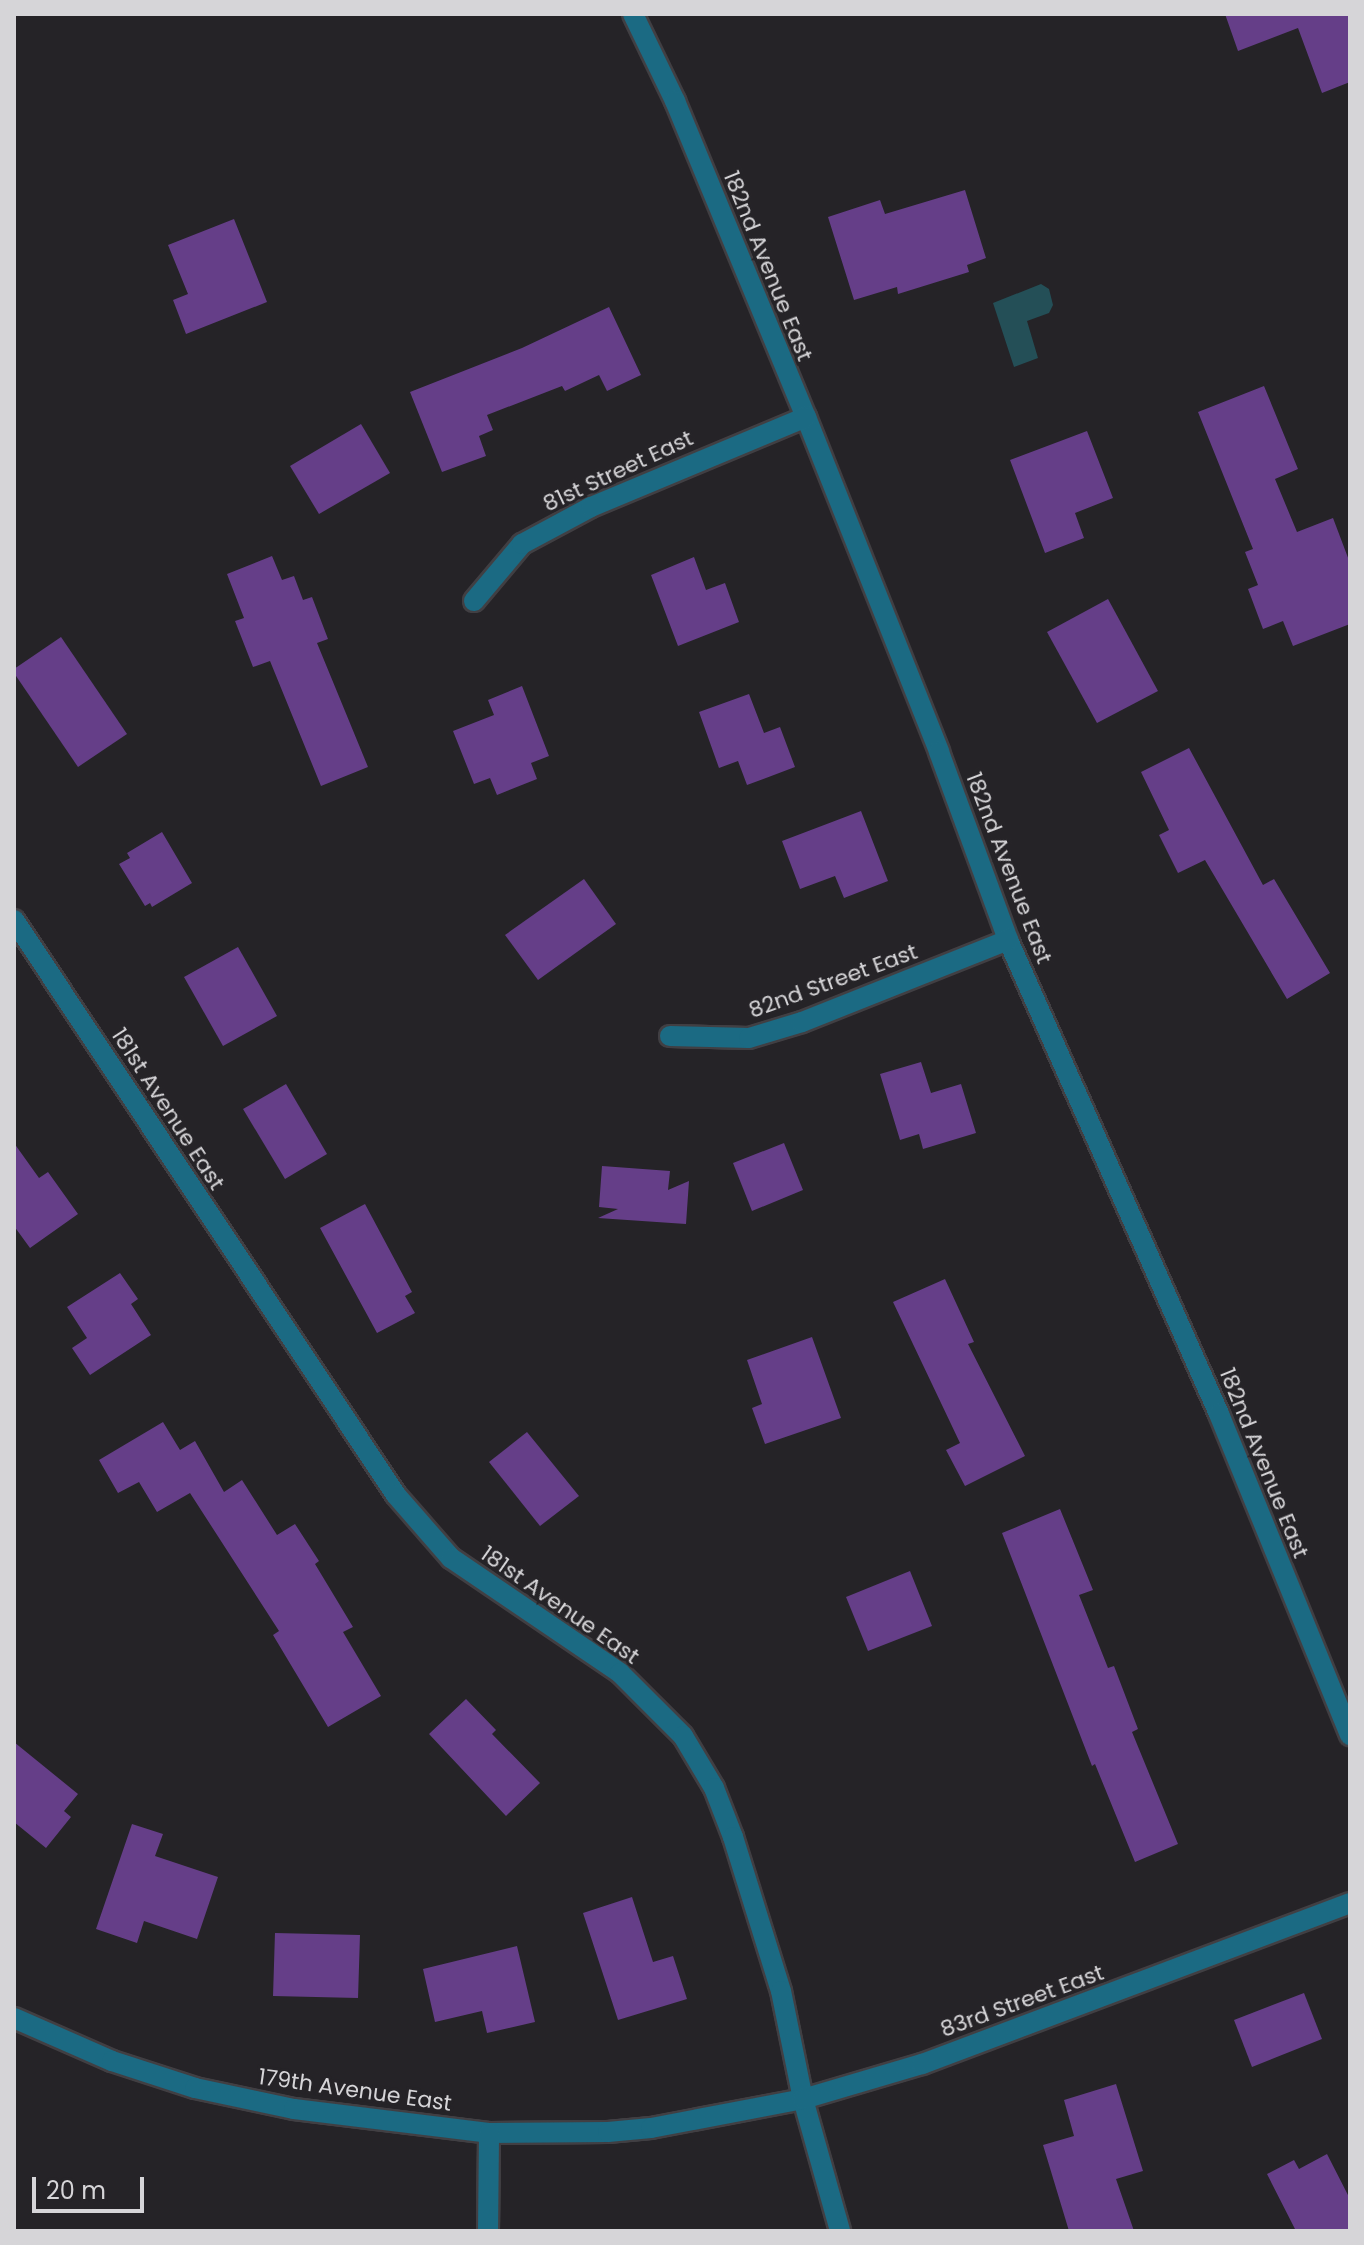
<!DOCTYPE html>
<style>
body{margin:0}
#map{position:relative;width:1364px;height:2245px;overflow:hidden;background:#252327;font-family:Poppins,sans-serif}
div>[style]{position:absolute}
.water>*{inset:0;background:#244f57}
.building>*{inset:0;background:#653e88}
.roads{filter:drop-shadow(2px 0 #413f43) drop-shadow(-2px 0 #413f43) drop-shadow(0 2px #413f43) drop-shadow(0 -2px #413f43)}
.minor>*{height:20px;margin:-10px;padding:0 10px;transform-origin:10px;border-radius:10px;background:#1b6a83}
span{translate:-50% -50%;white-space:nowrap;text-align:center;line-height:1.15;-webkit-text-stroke:6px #252327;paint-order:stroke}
.street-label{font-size:22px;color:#d6d5d8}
.frame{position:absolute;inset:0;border:16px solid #d6d5d8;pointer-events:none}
.scale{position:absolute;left:32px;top:2177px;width:112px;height:36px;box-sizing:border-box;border:4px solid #d6d5d8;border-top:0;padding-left:10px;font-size:24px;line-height:28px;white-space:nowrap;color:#d6d5d8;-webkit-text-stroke:6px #252327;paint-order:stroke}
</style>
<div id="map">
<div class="water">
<div style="clip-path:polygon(1041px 284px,1049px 289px,1053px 305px,1049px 313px,1027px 321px,1038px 358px,1014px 367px,993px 303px)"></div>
</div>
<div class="building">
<div style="clip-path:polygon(1225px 14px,1350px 14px,1350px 82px,1322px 93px,1298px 28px,1238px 51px)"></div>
<div style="clip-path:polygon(965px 190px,986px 258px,967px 265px,969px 272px,898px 294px,897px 287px,854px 300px,828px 217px,880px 200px,885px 214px)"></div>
<div style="clip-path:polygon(234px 219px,267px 302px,186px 334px,173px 300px,188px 294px,168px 245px)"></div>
<div style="clip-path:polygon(609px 307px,641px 375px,607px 391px,599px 375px,565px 391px,562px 386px,487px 415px,493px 430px,479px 436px,486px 456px,442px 472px,410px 392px,522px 348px)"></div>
<div style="clip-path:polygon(1264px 386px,1298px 469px,1275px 479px,1297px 532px,1333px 518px,1350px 563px,1350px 624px,1293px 646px,1283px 621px,1263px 629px,1248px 589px,1258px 585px,1245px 552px,1253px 549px,1198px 412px)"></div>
<div style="clip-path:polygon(361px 424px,390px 473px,319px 514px,290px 466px)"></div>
<div style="clip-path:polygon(1087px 431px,1113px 498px,1075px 513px,1084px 538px,1045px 553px,1010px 460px)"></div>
<div style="clip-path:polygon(272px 556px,282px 580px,294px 576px,303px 600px,312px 597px,328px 639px,317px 643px,368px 767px,321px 786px,270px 661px,253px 667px,235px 621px,244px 618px,227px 574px)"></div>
<div style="clip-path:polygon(694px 557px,706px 590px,725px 583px,739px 622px,678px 646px,651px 575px)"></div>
<div style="clip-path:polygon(1108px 599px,1158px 691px,1097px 723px,1047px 632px)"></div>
<div style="clip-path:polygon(61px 637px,127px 734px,78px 767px,14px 673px,14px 669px)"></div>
<div style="clip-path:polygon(522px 686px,549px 756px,531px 763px,537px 779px,497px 795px,490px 778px,474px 784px,453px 731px,494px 715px,488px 700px)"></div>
<div style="clip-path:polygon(749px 694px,764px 733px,780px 727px,795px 767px,747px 785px,738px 761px,719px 768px,699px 712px)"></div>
<div style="clip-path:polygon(1189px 748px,1263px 885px,1274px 879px,1330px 973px,1287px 999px,1205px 860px,1178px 873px,1159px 835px,1169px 830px,1141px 772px)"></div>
<div style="clip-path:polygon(861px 811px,888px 881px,844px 898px,835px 876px,800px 889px,782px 841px)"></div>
<div style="clip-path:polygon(162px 832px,192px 883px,152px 907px,150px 903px,145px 906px,119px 864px,130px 858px,127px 853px)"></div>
<div style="clip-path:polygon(584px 879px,616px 924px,538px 980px,505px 935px)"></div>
<div style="clip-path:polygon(238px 947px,277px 1016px,223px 1046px,184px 977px)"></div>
<div style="clip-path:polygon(921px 1062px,931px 1093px,961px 1084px,976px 1133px,923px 1149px,919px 1134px,900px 1140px,880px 1074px)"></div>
<div style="clip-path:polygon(286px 1084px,327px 1154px,285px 1179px,243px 1109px)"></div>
<div style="clip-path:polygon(14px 1143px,39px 1178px,48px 1172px,78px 1214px,30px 1248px,14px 1226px)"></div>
<div style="clip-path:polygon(784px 1143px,803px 1190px,752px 1211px,733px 1163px)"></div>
<div style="clip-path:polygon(602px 1166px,670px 1171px,668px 1190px,689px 1181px,686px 1224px,598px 1218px,618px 1209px,599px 1207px)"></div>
<div style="clip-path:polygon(365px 1204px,412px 1292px,405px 1296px,415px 1313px,377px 1333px,320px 1228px)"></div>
<div style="clip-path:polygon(120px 1273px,138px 1299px,131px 1304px,151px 1335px,90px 1375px,72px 1348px,87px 1338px,67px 1307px)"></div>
<div style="clip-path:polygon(945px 1279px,974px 1342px,968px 1344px,1025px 1456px,965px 1486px,946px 1450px,960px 1443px,893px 1302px)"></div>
<div style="clip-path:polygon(812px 1337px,841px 1418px,765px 1444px,752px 1408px,762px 1404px,747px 1360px)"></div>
<div style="clip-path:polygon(163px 1422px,180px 1450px,195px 1441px,224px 1492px,242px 1480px,277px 1535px,295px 1524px,319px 1561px,315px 1564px,353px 1627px,343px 1632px,381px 1696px,328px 1727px,273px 1635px,279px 1631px,190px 1493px,157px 1512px,139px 1482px,118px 1493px,99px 1460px)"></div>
<div style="clip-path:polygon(527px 1432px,579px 1496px,540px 1526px,489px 1462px)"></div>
<div style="clip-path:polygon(1060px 1509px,1093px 1590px,1079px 1595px,1108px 1668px,1114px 1666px,1138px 1729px,1132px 1732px,1178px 1844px,1135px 1862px,1095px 1764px,1092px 1766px,1002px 1533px)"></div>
<div style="clip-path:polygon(910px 1571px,932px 1626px,868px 1651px,846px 1597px)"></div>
<div style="clip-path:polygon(466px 1699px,496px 1730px,492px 1734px,540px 1783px,506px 1816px,429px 1734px)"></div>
<div style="clip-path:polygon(14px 1742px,78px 1794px,64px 1811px,71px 1817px,46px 1848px,14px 1822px)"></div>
<div style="clip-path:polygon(132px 1824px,163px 1834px,155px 1856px,218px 1877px,197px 1939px,144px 1921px,137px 1943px,96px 1929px)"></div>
<div style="clip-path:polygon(632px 1897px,653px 1962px,673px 1956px,687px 1999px,618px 2020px,583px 1913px)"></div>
<div style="clip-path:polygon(275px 1933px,360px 1935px,358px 1998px,273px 1996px)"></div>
<div style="clip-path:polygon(517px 1946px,535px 2022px,487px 2033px,482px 2011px,435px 2022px,423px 1969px)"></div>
<div style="clip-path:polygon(1304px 1993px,1322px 2039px,1252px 2067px,1234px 2020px)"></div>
<div style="clip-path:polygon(1116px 2084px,1143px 2171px,1116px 2179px,1134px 2231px,1069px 2231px,1043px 2145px,1074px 2136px,1064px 2100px)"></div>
<div style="clip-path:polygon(1327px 2154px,1350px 2199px,1350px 2231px,1296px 2231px,1267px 2174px,1294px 2160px,1299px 2169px)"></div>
</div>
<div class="roads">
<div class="minor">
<div style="left:633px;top:14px;width:97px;rotate:64.2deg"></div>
<div style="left:675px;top:101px;width:342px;rotate:67.5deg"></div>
<div style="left:806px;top:417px;width:360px;rotate:68.3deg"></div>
<div style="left:939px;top:752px;width:200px;rotate:69.8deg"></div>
<div style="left:1008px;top:940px;width:519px;rotate:66deg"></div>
<div style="left:1219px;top:1414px;width:347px;rotate:67.8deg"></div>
<div style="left:474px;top:601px;width:75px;rotate:-49.9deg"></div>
<div style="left:522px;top:544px;width:78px;rotate:-28.2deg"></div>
<div style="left:591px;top:507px;width:233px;rotate:-22.7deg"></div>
<div style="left:14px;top:920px;width:690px;rotate:56.4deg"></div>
<div style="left:396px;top:1495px;width:84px;rotate:48.9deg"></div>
<div style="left:451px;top:1558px;width:204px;rotate:34.2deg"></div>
<div style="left:620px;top:1673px;width:89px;rotate:45deg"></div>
<div style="left:683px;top:1736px;width:61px;rotate:59.2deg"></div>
<div style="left:714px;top:1788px;width:53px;rotate:68.8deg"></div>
<div style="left:733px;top:1837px;width:161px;rotate:72.7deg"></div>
<div style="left:781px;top:1991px;width:110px;rotate:78.5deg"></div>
<div style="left:803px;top:2099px;width:137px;rotate:74.3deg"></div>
<div style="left:670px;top:1036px;width:79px;rotate:1.5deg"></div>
<div style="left:749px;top:1038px;width:55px;rotate:-16.8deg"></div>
<div style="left:802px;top:1022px;width:222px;rotate:-21.7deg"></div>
<div style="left:14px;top:2018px;width:107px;rotate:23.7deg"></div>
<div style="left:112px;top:2061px;width:87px;rotate:18deg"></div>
<div style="left:195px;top:2088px;width:101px;rotate:12deg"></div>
<div style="left:294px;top:2109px;width:196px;rotate:7deg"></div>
<div style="left:489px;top:2133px;width:119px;rotate:-0.5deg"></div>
<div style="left:608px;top:2132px;width:43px;rotate:-5.3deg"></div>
<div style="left:651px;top:2128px;width:155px;rotate:-10.8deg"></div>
<div style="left:803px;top:2099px;width:124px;rotate:-16.4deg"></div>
<div style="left:922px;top:2064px;width:457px;rotate:-20.6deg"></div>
<div style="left:488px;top:2231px;width:98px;rotate:-89.4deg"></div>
</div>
</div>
<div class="street-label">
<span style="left:768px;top:266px;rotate:68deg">182nd Avenue East</span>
<span style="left:618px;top:471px;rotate:-25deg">81st Street East</span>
<span style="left:1009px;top:868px;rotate:69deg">182nd Avenue East</span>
<span style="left:833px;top:981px;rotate:-20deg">82nd Street East</span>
<span style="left:168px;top:1109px;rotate:57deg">181st Avenue East</span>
<span style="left:1264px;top:1463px;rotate:68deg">182nd Avenue East</span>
<span style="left:560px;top:1605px;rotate:35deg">181st Avenue East</span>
<span style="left:1022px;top:2001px;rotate:-20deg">83rd Street East</span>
<span style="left:355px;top:2090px;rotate:8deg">179th Avenue East</span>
</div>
<div class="frame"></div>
<div class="scale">20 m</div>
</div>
